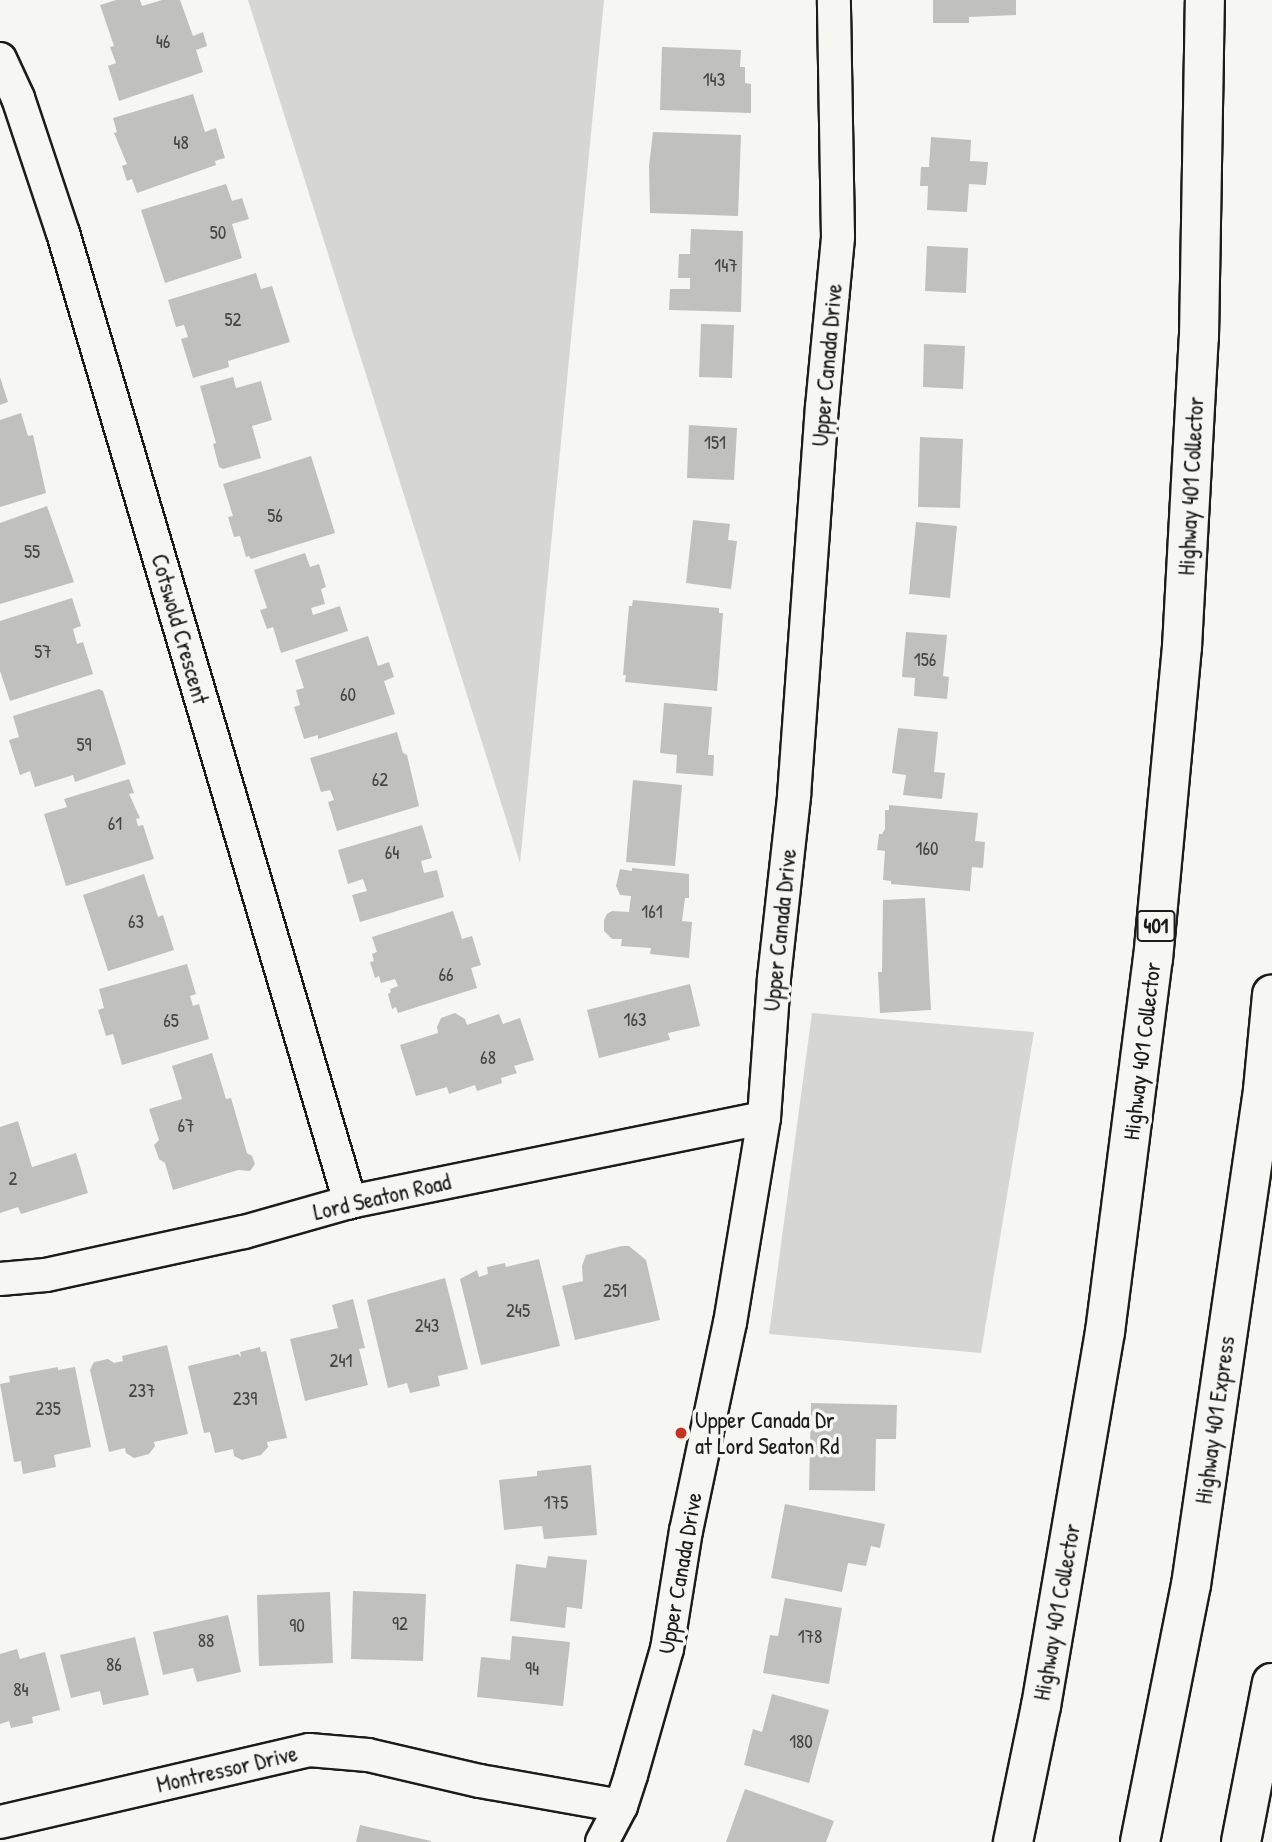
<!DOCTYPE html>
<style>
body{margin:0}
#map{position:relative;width:1272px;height:1842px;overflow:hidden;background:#f6f6f2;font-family:"Patrick Hand",sans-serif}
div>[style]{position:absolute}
.green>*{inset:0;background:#d6d6d2}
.building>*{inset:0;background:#c0c0bd}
.roads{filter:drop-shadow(2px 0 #1c1c1c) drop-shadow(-2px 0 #1c1c1c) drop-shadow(0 2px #1c1c1c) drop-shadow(0 -2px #1c1c1c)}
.street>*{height:32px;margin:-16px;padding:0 16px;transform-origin:16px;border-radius:16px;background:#f6f6f2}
.highway>*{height:38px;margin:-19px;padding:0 19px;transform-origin:19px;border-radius:19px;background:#f6f6f2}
.dots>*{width:19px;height:19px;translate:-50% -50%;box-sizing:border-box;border:4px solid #f6f6f2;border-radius:50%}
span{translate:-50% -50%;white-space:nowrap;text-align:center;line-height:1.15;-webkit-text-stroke:7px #f6f6f2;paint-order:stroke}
.number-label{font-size:19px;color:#454544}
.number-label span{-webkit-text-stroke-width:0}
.shield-label span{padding:2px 5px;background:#f6f6f2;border:2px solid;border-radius:5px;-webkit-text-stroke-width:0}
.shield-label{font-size:21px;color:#1c1c1c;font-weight:700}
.street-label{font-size:23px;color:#1c1c1c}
.poi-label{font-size:23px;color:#1c1c1c}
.left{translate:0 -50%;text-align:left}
</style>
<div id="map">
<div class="green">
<div style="clip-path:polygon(248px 0,604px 0,520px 863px)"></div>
<div style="clip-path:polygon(812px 1013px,1034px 1032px,981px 1353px,769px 1334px)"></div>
</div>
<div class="building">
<div style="clip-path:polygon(116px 0,140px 0,142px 6px,162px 0,180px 0,193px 36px,203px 32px,207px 46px,196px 50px,203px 72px,119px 101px,108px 66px,116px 63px,110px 47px,114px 46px,100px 5px)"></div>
<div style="clip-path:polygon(933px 0,1016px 0,1016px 15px,969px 17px,969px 23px,933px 23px)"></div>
<div style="clip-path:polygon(662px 47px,741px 50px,740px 67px,745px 67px,745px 83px,751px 84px,751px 113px,660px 110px)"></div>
<div style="clip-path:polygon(193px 94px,205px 132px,216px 128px,225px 158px,215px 161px,216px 165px,137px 193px,132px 179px,127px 181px,122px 166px,127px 164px,114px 133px,117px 132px,113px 118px)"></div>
<div style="clip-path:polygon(653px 132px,741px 135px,738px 216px,650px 213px,649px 166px)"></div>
<div style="clip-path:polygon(931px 137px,971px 140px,970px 161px,988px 162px,986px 185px,969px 184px,967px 212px,927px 210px,928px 186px,920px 186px,921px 167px,929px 167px)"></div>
<div style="clip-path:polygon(226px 184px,232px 201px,242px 198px,249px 219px,232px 224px,242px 258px,165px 283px,141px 210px)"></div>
<div style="clip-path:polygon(691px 229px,743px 231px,741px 312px,669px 310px,670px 289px,690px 289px,690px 278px,678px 278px,679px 254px,690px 254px)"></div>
<div style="clip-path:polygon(927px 246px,968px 248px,966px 293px,925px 291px)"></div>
<div style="clip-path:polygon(256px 273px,261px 289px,272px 286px,290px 342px,228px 361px,229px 367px,193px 378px,181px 339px,188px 337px,184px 325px,176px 327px,168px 300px)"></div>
<div style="clip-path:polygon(701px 324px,734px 325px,732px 378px,699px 377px)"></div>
<div style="clip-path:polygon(924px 344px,965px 346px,963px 389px,923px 387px)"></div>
<div style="clip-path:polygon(0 377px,8px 402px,0 405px)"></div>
<div style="clip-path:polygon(233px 377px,236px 388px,261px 381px,272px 420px,252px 426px,261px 458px,223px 469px,219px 467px,213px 444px,216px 443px,200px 386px)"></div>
<div style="clip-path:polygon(21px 413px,28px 436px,33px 435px,46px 493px,0 507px,0 420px)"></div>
<div style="clip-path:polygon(689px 425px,737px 428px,734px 480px,687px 478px)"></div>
<div style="clip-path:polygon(920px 437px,963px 439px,960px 508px,918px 507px)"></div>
<div style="clip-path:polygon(311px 456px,335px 533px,251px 559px,249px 556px,246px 557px,240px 536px,234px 537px,228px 517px,233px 516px,223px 484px)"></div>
<div style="clip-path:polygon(47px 506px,74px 582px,0 604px,0 523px)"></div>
<div style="clip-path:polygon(693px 520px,730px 524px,728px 540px,737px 541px,731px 589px,686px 583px)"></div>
<div style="clip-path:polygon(916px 522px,957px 526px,950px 598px,909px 594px)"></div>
<div style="clip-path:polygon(305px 553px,310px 567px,319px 564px,326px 587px,321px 589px,325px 604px,311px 608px,313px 615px,340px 606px,348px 631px,281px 653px,273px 627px,267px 629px,260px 610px,267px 608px,254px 570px)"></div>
<div style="clip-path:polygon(72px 598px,81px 626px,73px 629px,77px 644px,83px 642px,93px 674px,10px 701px,0 671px,0 621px)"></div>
<div style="clip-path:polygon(633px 600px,719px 608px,719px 613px,723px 613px,717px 691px,625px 682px,626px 675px,623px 675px,629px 606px,632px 606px)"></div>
<div style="clip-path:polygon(906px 632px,947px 635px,943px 676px,949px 677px,947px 699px,914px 696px,915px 678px,902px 677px)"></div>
<div style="clip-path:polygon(368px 636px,378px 666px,389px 662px,394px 677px,384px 681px,395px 714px,318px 739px,318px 735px,304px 739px,294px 707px,300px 705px,296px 690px,304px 688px,295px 660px)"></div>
<div style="clip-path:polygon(99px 689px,103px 691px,126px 764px,75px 782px,73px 775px,35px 787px,30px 771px,20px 775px,9px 740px,19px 737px,13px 716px)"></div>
<div style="clip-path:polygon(664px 703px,712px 707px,708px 755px,714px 755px,713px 776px,676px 773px,677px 755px,660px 753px)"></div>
<div style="clip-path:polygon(898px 728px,938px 732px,934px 772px,945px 773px,942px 799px,903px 795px,906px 775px,892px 773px)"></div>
<div style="clip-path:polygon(397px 732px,403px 753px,407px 755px,419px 806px,337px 831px,328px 802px,334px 800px,330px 790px,321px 792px,310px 758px)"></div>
<div style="clip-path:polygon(129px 779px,134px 793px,129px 794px,140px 818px,136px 819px,138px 826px,143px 825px,154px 859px,66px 886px,44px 814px,67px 807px,64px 799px)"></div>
<div style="clip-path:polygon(633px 780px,682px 785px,675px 866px,626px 862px)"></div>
<div style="clip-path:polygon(889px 805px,978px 813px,975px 841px,985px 842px,983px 868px,972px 867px,970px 891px,891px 884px,891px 881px,883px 880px,885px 851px,877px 850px,879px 834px,882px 834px,885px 829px,885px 810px,889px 810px)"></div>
<div style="clip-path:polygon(422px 825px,432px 858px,421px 861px,424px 873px,437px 870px,444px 897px,360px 922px,352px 895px,367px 891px,363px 879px,348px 884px,338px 850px)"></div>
<div style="clip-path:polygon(632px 868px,689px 874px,689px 898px,685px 898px,682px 921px,692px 922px,689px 958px,650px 954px,651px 948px,621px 946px,622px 939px,612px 939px,604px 931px,604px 920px,607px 914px,612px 911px,629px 912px,631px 896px,620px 895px,616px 886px,620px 869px,632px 871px)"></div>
<div style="clip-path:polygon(144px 874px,158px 917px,163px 915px,174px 950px,108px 971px,83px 895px)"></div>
<div style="clip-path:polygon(925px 898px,931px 1010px,880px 1013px,878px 972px,882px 972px,883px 900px)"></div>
<div style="clip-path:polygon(453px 911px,462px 939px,472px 936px,481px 965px,471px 968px,477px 988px,398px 1013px,396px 1007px,392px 1009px,388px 994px,391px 992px,390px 989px,398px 986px,395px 979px,381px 983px,379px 976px,375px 978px,370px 962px,374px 961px,372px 954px,377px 952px,372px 937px)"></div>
<div style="clip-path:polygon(187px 964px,196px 994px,190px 996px,193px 1006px,199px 1004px,209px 1039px,122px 1065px,113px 1034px,106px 1036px,98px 1010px,104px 1008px,99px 989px)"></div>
<div style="clip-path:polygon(690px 984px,700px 1026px,668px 1033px,670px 1040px,599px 1058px,587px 1010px)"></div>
<div style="clip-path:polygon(455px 1013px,465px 1019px,467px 1025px,499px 1014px,503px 1024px,520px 1018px,534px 1060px,514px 1066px,517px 1073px,501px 1078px,502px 1083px,477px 1091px,475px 1085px,449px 1094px,447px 1087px,416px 1096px,400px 1045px,438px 1033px,437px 1027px,441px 1018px)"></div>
<div style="clip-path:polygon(212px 1053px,226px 1099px,231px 1098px,247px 1153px,252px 1156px,255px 1164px,250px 1171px,238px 1170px,173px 1190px,165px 1163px,159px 1159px,154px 1145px,159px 1140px,149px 1109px,182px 1099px,172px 1066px)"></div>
<div style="clip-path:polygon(18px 1121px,32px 1167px,76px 1153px,88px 1193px,21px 1214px,18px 1207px,0 1213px,0 1127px)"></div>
<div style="clip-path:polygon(622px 1246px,629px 1246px,646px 1260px,660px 1320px,575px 1340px,562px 1286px,583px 1281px,582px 1266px,586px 1255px)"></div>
<div style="clip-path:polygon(539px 1259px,560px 1346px,481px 1365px,460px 1279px,477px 1270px,479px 1277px,488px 1274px,487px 1267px,505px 1263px,506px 1267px)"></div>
<div style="clip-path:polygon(445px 1278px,468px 1369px,438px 1376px,440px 1386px,410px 1393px,407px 1383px,388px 1388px,367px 1300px)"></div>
<div style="clip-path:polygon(353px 1299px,365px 1348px,359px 1349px,368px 1385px,305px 1401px,290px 1339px,338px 1328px,332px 1305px)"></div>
<div style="clip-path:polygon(167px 1345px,188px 1434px,154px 1442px,155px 1446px,149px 1454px,134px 1458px,126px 1453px,125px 1448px,109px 1452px,90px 1370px,94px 1362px,108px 1359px,114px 1363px,123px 1361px,122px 1356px)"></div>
<div style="clip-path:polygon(260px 1347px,261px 1352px,266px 1351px,287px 1438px,267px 1442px,268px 1447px,261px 1455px,242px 1460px,234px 1456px,233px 1449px,215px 1453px,210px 1432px,204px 1433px,188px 1366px,238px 1354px,241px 1357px,240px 1352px)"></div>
<div style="clip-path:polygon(58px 1367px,58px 1370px,75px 1367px,91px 1447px,54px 1455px,56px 1467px,23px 1474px,21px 1461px,14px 1462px,0 1384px,10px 1382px,9px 1376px)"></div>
<div style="clip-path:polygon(811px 1403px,897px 1405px,896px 1439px,876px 1439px,875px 1491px,809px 1490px)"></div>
<div style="clip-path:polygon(591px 1465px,597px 1535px,544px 1539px,542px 1526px,504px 1530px,499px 1480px,537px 1476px,537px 1471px)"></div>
<div style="clip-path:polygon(785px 1504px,885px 1524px,880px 1548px,871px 1546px,866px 1566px,848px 1563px,842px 1592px,771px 1578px)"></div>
<div style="clip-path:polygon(548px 1556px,587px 1560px,582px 1609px,567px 1607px,565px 1628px,510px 1621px,516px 1564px,546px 1568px)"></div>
<div style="clip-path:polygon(353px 1591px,426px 1594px,423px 1661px,351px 1659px)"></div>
<div style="clip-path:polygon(330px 1592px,333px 1663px,259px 1666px,257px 1595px)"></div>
<div style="clip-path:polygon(785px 1598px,842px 1608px,829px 1684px,763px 1673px,770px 1635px,778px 1636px)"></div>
<div style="clip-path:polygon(228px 1615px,241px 1672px,197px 1682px,193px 1668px,163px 1675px,153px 1632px)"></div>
<div style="clip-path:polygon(512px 1636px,570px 1642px,563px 1706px,477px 1697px,481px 1657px,510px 1660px)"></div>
<div style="clip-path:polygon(135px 1637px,149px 1695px,103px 1705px,100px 1691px,71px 1698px,60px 1655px)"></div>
<div style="clip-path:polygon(17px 1649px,20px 1659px,45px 1652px,60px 1710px,32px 1717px,33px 1723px,11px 1728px,9px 1721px,0 1724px,0 1654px)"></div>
<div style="clip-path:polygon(772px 1694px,829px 1710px,809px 1783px,744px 1765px,753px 1729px,762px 1732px)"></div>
<div style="clip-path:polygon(745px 1789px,834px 1821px,826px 1842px,726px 1842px)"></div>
<div style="clip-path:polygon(360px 1825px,431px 1841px,431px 1842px,356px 1842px)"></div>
</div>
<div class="roads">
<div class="street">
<div style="left:0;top:59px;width:43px;rotate:65.2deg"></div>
<div style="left:18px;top:98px;width:142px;rotate:71.6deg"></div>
<div style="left:63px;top:233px;width:1011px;rotate:73.5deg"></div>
<div style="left:0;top:1279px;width:46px;rotate:-5deg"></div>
<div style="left:46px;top:1275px;width:203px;rotate:-12.3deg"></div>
<div style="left:244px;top:1232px;width:110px;rotate:-15.8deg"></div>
<div style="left:350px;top:1202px;width:422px;rotate:-11.5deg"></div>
<div style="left:0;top:1822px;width:317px;rotate:-13.1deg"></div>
<div style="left:309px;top:1750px;width:59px;rotate:4.8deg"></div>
<div style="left:368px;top:1755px;width:115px;rotate:13.1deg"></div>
<div style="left:480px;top:1781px;width:143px;rotate:10.1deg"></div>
<div style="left:602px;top:1842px;width:41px;rotate:-62.2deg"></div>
<div style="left:621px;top:1806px;width:33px;rotate:-72deg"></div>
<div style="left:631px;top:1775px;width:131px;rotate:-74.1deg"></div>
<div style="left:667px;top:1649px;width:120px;rotate:-80.9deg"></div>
<div style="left:686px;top:1531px;width:213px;rotate:-78.1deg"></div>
<div style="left:730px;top:1323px;width:208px;rotate:-80.6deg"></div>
<div style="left:764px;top:1118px;width:140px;rotate:-85.9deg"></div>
<div style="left:774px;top:978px;width:183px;rotate:-83.7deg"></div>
<div style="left:794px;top:796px;width:390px;rotate:-85.9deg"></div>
<div style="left:822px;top:407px;width:171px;rotate:-84.6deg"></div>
<div style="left:838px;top:237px;width:237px;rotate:-91deg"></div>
</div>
<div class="highway">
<div style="left:1013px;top:1842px;width:139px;rotate:-78.4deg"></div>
<div style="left:1041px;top:1706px;width:379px;rotate:-80.3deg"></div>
<div style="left:1105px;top:1332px;width:376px;rotate:-82.7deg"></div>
<div style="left:1153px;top:959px;width:313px;rotate:-84.7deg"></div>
<div style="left:1182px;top:647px;width:310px;rotate:-86.9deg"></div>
<div style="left:1199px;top:337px;width:337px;rotate:-89deg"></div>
<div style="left:1140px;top:1842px;width:262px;rotate:-78.8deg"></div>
<div style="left:1191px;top:1585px;width:500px;rotate:-81.72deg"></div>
<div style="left:1263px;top:1090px;width:96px;rotate:-84.6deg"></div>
<div style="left:1241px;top:1842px;width:162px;rotate:-79deg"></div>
</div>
</div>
<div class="dots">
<div style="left:681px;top:1433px;background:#c8321e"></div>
</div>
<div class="number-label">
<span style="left:163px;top:42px">46</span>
<span style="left:714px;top:80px">143</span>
<span style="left:181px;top:143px">48</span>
<span style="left:218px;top:233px">50</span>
<span style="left:726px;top:266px">147</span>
<span style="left:233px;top:320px">52</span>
<span style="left:715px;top:443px">151</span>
<span style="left:275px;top:516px">56</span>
<span style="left:32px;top:552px">55</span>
<span style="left:43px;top:652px">57</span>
<span style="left:925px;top:660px">156</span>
<span style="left:348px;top:695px">60</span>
<span style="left:84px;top:745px">59</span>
<span style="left:380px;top:780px">62</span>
<span style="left:115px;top:824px">61</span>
<span style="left:927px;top:849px">160</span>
<span style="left:392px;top:853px">64</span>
<span style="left:652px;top:912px">161</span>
<span style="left:136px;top:922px">63</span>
<span style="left:446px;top:975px">66</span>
<span style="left:635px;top:1020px">163</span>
<span style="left:171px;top:1021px">65</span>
<span style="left:488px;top:1058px">68</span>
<span style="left:186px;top:1126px">67</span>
<span style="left:13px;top:1179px">2</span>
<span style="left:615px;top:1291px">251</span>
<span style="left:518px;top:1311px">245</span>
<span style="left:427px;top:1326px">243</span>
<span style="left:341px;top:1361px">241</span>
<span style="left:142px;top:1391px">237</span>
<span style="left:245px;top:1399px">239</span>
<span style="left:48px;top:1409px">235</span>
<span style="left:556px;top:1503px">175</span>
<span style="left:400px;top:1624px">92</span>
<span style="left:297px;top:1626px">90</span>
<span style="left:810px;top:1637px">178</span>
<span style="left:206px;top:1641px">88</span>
<span style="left:114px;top:1665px">86</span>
<span style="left:532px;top:1669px">94</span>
<span style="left:21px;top:1690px">84</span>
<span style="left:801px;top:1742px">180</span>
</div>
<div class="shield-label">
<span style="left:1156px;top:926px">401</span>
</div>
<div class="street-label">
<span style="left:827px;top:365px;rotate:-85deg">Upper Canada Drive</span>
<span style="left:1191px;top:486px;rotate:-87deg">Highway 401 Collector</span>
<span style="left:180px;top:629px;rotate:74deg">Cotswold Crescent</span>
<span style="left:780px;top:930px;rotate:-84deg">Upper Canada Drive</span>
<span style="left:1142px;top:1051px;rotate:-83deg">Highway 401 Collector</span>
<span style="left:382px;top:1197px;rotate:-13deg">Lord Seaton Road</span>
<span style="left:1215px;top:1420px;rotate:-82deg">Highway 401 Express</span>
<span style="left:680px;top:1573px;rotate:-80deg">Upper Canada Drive</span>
<span style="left:1057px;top:1612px;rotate:-80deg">Highway 401 Collector</span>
<span style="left:227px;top:1769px;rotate:-13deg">Montressor Drive</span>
</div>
<div class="poi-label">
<span class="left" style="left:695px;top:1433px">Upper Canada Dr<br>at Lord Seaton Rd</span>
</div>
</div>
